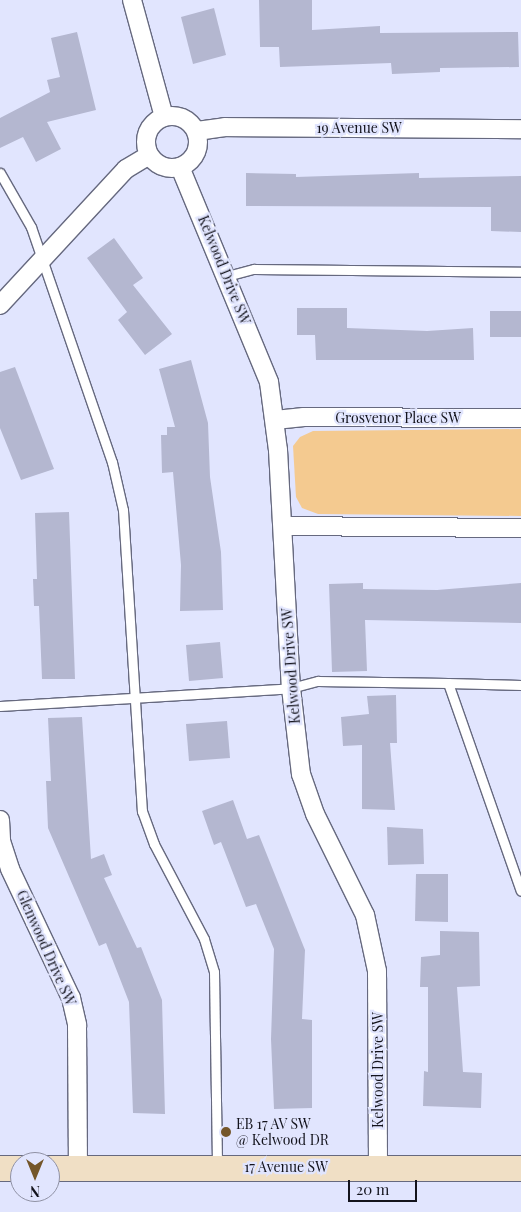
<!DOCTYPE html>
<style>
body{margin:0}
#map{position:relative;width:521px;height:1212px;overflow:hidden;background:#e1e5fe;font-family:"Playfair Display",serif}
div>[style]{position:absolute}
.green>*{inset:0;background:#f4ca90}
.building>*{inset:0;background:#b4b7d0}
.roads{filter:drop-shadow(1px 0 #66697f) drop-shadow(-1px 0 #66697f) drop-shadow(0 1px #66697f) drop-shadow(0 -1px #66697f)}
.lane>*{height:9px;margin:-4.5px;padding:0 4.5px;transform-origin:4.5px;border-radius:4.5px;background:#fff}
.street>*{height:18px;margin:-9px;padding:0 9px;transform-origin:9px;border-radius:9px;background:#fff}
.street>.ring{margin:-9px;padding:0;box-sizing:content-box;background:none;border:18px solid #fff;border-radius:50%}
.secondary>*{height:25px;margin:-12.5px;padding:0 12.5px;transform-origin:12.5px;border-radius:12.5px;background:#f0dfc5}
.dots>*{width:14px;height:14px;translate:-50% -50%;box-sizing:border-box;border:2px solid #e1e5fe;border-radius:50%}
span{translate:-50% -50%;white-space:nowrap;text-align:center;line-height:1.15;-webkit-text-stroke:4.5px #e1e5fe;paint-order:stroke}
.street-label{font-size:14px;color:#13131c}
.poi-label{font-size:14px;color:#13131c}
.left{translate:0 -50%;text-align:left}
.north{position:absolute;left:10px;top:1152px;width:50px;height:50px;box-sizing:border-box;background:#e1e5fe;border:1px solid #8f91a4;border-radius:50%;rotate:180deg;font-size:14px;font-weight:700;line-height:20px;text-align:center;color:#13131c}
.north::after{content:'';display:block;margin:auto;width:18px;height:22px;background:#74562a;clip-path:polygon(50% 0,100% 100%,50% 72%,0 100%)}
.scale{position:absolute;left:348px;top:1180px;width:69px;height:22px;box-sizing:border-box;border:2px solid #13131c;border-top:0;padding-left:6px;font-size:15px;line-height:18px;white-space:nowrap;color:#13131c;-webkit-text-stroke:4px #e1e5fe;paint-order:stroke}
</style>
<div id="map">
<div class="green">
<div style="clip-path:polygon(521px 429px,521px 516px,318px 514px,302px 508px,296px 497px,293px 446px,300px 437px,313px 431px)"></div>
</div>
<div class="building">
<div style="clip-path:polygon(259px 0,312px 0,312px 30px,380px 26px,380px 33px,518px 32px,519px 67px,440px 68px,440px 72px,392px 74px,391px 63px,280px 67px,279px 47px,260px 47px)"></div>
<div style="clip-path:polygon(214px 8px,226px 55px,193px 64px,181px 17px)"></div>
<div style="clip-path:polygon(77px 32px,96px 110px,47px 122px,61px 149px,36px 162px,23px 137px,0 148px,0 118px,50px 92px,47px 80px,60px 77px,51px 38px)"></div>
<div style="clip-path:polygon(246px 173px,296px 174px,296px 177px,419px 173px,419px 178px,521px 176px,521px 232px,491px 231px,491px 207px,246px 206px)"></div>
<div style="clip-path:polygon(114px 238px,143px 278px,133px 285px,172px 334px,145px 355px,118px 320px,127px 312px,87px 258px)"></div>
<div style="clip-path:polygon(297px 308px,347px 308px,347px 328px,427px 331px,473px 328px,474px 360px,316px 360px,315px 335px,297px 335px)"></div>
<div style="clip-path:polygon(490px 311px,521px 311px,521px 337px,490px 337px)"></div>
<div style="clip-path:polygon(191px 360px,208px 423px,210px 477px,221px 552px,223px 610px,180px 611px,181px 565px,173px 472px,162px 473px,161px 435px,167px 435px,167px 427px,175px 427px,159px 369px)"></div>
<div style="clip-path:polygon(15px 367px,54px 469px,21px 480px,0 428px,0 372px)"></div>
<div style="clip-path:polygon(69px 512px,75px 679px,42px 679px,39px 606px,34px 606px,33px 579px,37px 579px,35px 513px)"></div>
<div style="clip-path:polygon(363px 583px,363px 589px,437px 590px,521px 583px,521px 623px,365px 620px,367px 671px,332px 672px,329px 584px)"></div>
<div style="clip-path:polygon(220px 642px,223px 678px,189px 681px,186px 645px)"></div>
<div style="clip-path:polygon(396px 695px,397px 743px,390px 743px,395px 810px,362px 809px,362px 745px,343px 746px,341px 717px,369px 714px,367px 696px)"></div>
<div style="clip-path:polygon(82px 717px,91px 859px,104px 854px,112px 875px,104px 878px,137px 948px,141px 947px,162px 1000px,165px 1114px,133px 1113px,129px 1002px,106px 943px,99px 946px,48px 828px,46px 781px,51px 781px,48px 718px)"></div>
<div style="clip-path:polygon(227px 721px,230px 758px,189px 761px,186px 724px)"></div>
<div style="clip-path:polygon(233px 800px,247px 839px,259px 835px,305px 950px,302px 1019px,312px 1020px,312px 1108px,274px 1109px,271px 1039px,274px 949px,256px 904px,246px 907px,221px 842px,214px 845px,202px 811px)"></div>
<div style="clip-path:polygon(387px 827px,423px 829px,424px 864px,388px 865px)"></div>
<div style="clip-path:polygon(416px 874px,448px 874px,448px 922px,415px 921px)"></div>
<div style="clip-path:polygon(440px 931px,479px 932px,480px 986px,457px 987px,463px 1072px,482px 1073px,481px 1108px,423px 1106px,424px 1071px,428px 1072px,428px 987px,420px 987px,421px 957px,440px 955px)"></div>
</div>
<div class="roads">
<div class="lane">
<div style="left:0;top:173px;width:62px;rotate:60.1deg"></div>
<div style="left:31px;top:227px;width:249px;rotate:71deg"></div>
<div style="left:112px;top:462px;width:49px;rotate:77.1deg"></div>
<div style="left:123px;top:510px;width:302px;rotate:86.4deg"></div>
<div style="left:142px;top:811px;width:35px;rotate:70deg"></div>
<div style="left:154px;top:844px;width:107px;rotate:62.2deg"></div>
<div style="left:204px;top:939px;width:34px;rotate:73deg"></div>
<div style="left:214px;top:972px;width:194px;rotate:89.1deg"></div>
<div style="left:227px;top:276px;width:28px;rotate:-15deg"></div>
<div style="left:254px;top:269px;width:267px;rotate:0.6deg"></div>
<div style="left:521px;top:685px;width:73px;rotate:-178.4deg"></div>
<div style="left:448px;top:683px;width:220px;rotate:70.7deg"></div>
<div style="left:0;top:706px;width:292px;rotate:-3.5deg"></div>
<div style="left:291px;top:688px;width:28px;rotate:-15deg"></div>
<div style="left:318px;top:681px;width:130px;rotate:0.9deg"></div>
</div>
<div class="street">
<div style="left:132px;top:0;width:121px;rotate:74.7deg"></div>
<div class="ring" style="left:146px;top:116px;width:34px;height:34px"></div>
<div style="left:197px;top:131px;width:28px;rotate:-8deg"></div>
<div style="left:225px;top:127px;width:296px;rotate:0.4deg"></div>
<div style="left:180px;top:167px;width:233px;rotate:67.5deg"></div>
<div style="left:269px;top:382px;width:69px;rotate:82.5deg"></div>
<div style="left:278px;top:450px;width:238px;rotate:86.9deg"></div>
<div style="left:291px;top:688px;width:87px;rotate:83.4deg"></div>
<div style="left:301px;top:774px;width:42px;rotate:70.7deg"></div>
<div style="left:315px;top:814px;width:113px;rotate:63.7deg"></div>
<div style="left:365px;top:915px;width:57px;rotate:77.9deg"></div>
<div style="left:377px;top:971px;width:196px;rotate:89.7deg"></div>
<div style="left:0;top:305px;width:185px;rotate:-47.2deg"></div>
<div style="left:126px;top:169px;width:27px;rotate:-31deg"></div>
<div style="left:275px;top:420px;width:29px;rotate:-6deg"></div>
<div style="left:304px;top:417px;width:217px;rotate:0.3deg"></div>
<div style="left:283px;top:526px;width:238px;rotate:0.5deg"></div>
<div style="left:0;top:820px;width:21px;rotate:87deg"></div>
<div style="left:1px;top:841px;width:29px;rotate:72deg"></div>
<div style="left:10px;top:869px;width:143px;rotate:64.7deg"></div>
<div style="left:71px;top:998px;width:28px;rotate:77deg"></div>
<div style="left:77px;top:1025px;width:143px;rotate:89.6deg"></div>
</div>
<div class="secondary">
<div style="left:0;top:1168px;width:20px"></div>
<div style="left:50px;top:1168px;width:471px"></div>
</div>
</div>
<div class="dots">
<div style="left:226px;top:1132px;background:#74562a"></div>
</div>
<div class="street-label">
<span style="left:359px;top:128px">19 Avenue SW</span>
<span style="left:224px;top:270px;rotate:68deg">Kelwood Drive SW</span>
<span style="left:398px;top:418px">Grosvenor Place SW</span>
<span style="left:291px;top:666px;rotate:-94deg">Kelwood Drive SW</span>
<span style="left:46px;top:948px;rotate:66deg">Glenwood Drive SW</span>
<span style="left:378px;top:1070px;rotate:-90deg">Kelwood Drive SW</span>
<span style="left:286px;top:1167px">17 Avenue SW</span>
</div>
<div class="poi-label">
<span class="left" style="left:236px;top:1132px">EB 17 AV SW<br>@ Kelwood DR</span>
</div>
<div class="north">N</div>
<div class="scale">20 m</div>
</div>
